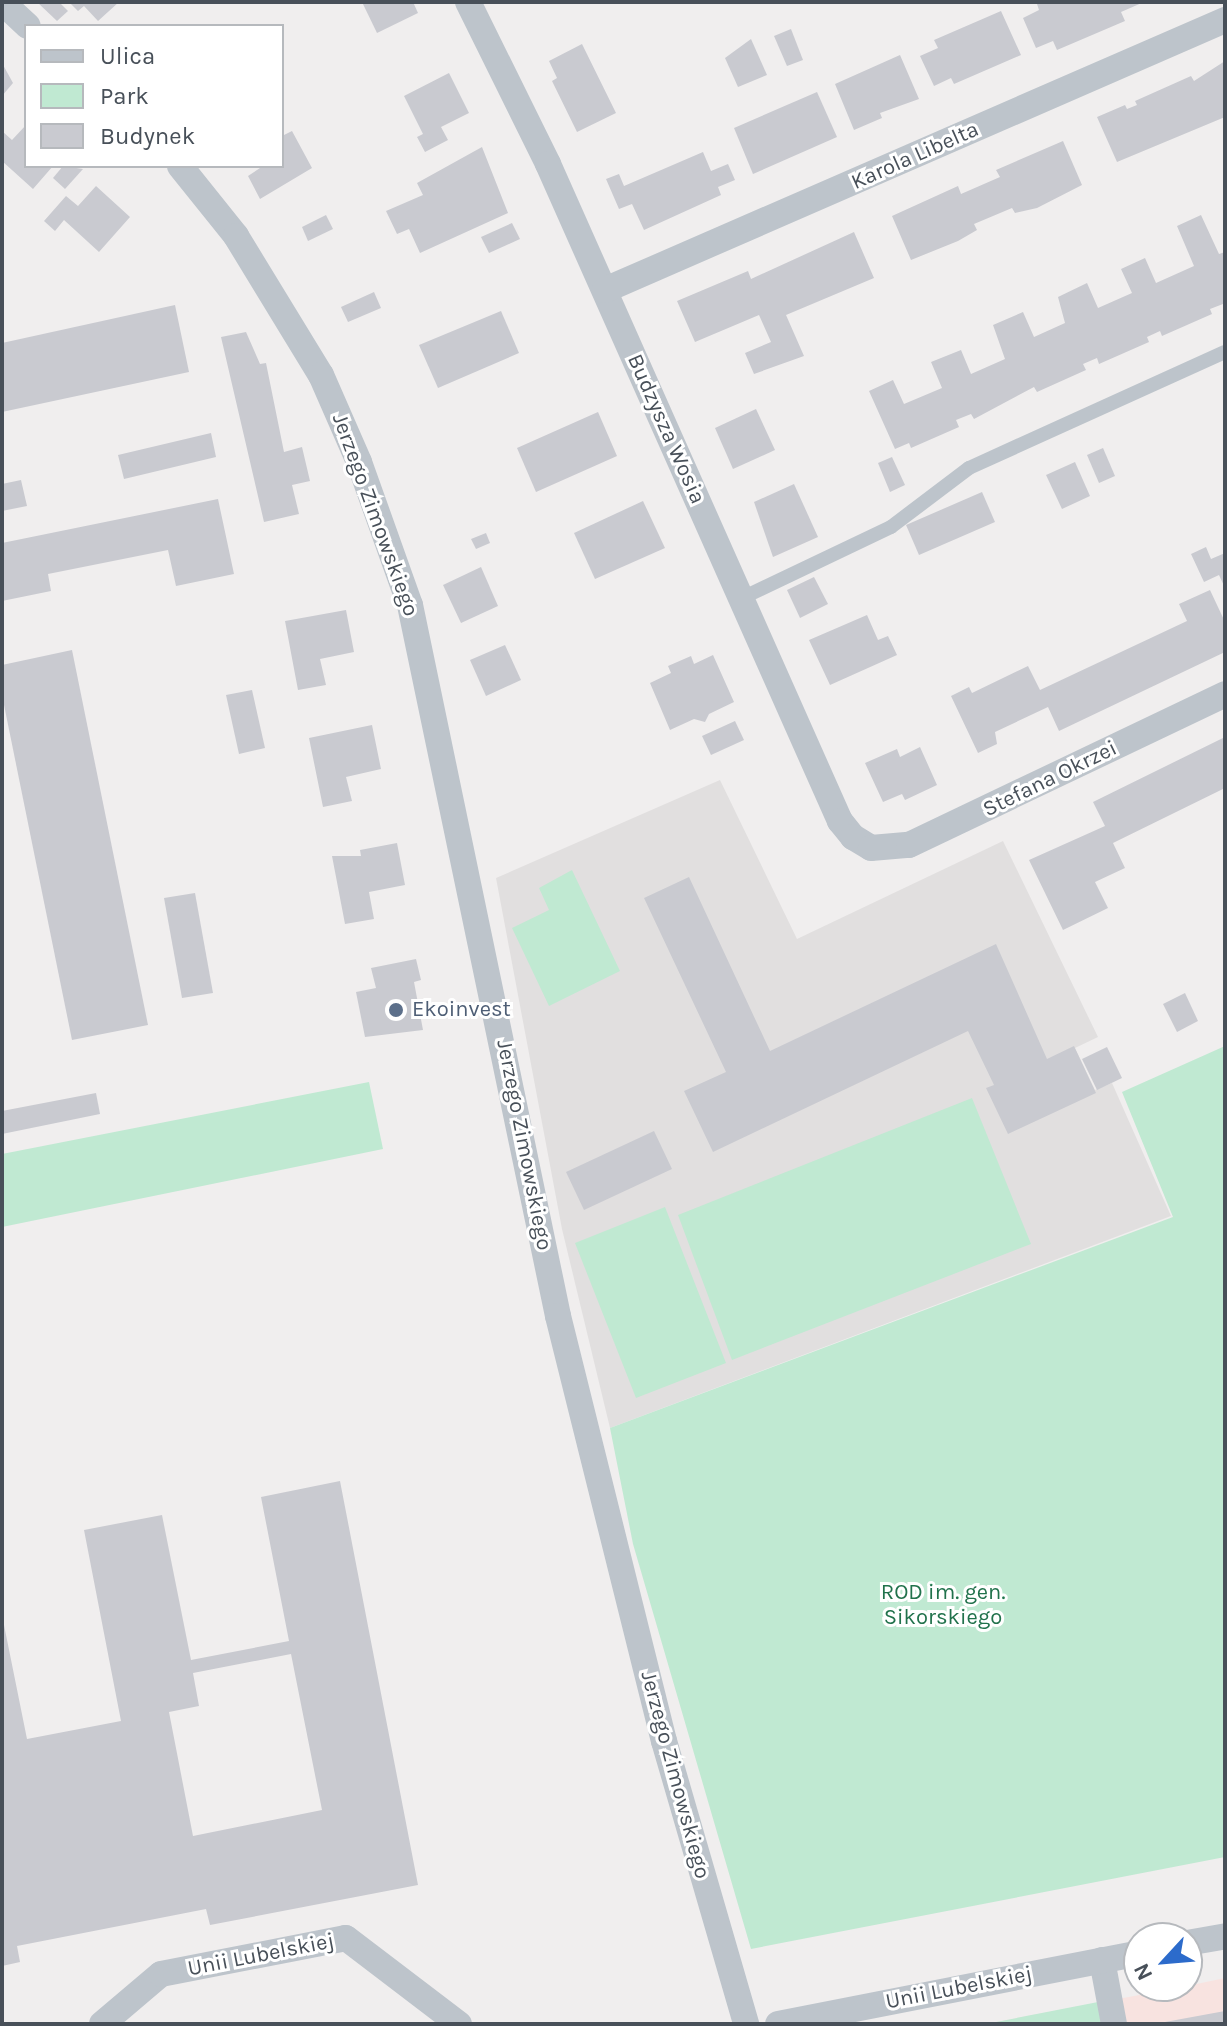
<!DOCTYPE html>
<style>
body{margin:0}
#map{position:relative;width:1227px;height:2026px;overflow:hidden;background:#f0eeee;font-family:Karla,sans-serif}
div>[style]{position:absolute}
.education>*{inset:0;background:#e1dfdf}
.medical>*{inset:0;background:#f8e3e0}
.green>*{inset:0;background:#c0e9d2}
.building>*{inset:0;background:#c9cad0}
.lane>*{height:14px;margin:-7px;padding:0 7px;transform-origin:7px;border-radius:7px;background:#bdc4cb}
.street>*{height:26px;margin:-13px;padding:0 13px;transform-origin:13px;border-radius:13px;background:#bdc4cb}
.dots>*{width:22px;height:22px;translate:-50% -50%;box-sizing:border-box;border:4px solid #fff;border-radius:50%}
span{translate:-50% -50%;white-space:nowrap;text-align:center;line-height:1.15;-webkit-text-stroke:6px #fff;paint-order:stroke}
.street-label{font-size:22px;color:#485059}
.service-label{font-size:22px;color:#4e5e75}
.left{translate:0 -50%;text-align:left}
.park-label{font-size:22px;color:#21724c}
.frame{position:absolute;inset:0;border:4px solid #485059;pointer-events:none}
.legend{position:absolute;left:24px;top:24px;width:260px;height:144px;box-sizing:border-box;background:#fff;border:2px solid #b6b9bd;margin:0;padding:10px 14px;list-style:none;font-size:24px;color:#485059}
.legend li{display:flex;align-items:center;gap:16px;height:40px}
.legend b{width:40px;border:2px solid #b6b9bd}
.north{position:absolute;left:1123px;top:1922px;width:80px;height:80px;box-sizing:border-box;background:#fff;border:2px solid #b6b9bd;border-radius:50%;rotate:244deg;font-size:22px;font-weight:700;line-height:32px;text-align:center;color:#485059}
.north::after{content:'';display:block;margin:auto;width:28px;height:36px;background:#2c6bcb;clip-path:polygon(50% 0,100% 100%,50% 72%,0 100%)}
</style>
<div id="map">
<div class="education">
<div style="clip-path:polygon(720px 780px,797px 939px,1003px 841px,1098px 1037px,1075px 1048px,1095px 1090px,1112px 1083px,1171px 1216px,610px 1428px,562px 1229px,496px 878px)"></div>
</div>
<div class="medical">
<div style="clip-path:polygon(1225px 1978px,1225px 2024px,986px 2024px,1187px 1986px)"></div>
</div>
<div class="green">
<div style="clip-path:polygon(572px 870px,620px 971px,549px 1006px,512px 928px,549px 910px,539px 888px)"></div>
<div style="clip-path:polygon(1225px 1046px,1225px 1857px,751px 1949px,633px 1544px,610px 1428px,1173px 1217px,1122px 1092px)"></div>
<div style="clip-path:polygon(369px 1082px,383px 1149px,2px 1227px,2px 1154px)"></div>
<div style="clip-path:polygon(972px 1098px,1031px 1244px,732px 1360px,678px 1215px)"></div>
<div style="clip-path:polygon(665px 1207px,726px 1363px,636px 1398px,575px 1243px)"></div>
<div style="clip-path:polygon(1098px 2002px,1103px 2024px,986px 2024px)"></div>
</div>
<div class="building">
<div style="clip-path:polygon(37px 2px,59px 2px,68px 11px,57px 21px)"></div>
<div style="clip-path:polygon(69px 2px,119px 2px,98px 21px,84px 6px,78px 11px)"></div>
<div style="clip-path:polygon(362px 2px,413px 2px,418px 13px,377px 33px)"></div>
<div style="clip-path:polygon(1043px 2px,1144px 2px,1121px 12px,1125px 21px,1057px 50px,1053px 41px,1036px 48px,1023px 18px,1039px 10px,1037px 4px)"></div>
<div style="clip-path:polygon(1001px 11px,1021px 55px,954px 84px,951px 78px,934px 86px,920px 56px,938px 48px,934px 40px)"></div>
<div style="clip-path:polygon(791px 29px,803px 60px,787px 66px,774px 36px)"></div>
<div style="clip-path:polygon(751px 39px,767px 75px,738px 87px,725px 58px)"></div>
<div style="clip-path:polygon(582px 44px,616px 113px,577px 132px,552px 81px,557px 78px,549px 61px)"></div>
<div style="clip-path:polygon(900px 55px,919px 99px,880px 113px,882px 118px,854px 130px,835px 84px)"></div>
<div style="clip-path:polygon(1225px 61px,1225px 117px,1117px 162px,1097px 117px,1125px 105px,1127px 109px,1137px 105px,1135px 101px,1191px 76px,1194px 81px)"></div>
<div style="clip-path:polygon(2px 63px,13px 83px,2px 96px)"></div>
<div style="clip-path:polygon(449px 73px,469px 113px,441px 127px,448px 140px,425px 152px,417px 137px,423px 134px,404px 96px)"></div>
<div style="clip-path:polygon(817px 92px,837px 137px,753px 174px,734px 128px)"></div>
<div style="clip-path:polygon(26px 125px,26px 166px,53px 166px,33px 189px,2px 161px,2px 131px,12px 140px)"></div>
<div style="clip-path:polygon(292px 131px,312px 168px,260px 199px,248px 176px,263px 166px,282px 166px,282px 136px)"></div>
<div style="clip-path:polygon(1063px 141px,1082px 185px,1037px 208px,1015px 213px,1012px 208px,974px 224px,977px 230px,958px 241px,911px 260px,892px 216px,958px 186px,961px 194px,1000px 177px,996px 170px)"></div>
<div style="clip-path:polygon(482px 147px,508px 213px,420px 253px,409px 229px,397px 234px,386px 211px,423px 195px,417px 183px)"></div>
<div style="clip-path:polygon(703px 152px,711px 171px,728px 164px,735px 180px,718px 187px,721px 195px,644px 230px,632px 204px,619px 209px,606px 179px,619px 174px,624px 186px)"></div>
<div style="clip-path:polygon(63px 166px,83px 169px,65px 189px,53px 178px)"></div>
<div style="clip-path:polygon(96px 186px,130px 217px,99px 252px,64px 220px,55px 231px,44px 221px,66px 196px,78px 206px)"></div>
<div style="clip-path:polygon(326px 215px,333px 229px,308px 241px,302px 227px)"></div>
<div style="clip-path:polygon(1201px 215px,1219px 254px,1225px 252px,1225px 308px,1223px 304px,1210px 309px,1212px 314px,1162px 336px,1160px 331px,1147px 337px,1149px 342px,1099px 364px,1097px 358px,1083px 364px,1086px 370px,1037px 392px,1034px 387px,974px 419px,971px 414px,956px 420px,959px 427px,911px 448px,909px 443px,895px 449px,869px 391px,893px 380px,904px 404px,942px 388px,931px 362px,961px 350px,971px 374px,1005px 359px,993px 325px,1023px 312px,1034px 337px,1065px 323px,1058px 297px,1087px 283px,1098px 308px,1132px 293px,1121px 269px,1145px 258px,1156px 283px,1194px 266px,1177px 226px)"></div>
<div style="clip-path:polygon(512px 223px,520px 239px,489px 253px,481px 237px)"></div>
<div style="clip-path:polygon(854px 232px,874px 278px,786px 315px,804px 356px,754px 374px,745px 353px,771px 342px,759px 315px,695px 342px,677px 301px,748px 271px,751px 279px)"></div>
<div style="clip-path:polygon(374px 292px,381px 308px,348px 322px,341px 307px)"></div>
<div style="clip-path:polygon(175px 305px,189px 372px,2px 412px,2px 343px)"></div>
<div style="clip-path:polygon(501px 311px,519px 353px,438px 388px,419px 345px)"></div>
<div style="clip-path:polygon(246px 332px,260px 364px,266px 363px,284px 452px,302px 447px,310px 481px,292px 485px,299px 514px,264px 522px,221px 337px)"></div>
<div style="clip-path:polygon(756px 409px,775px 450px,733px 469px,715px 428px)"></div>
<div style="clip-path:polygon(598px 412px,617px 456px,536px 492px,517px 448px)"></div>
<div style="clip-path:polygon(211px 433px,216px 457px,124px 479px,118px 455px)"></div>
<div style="clip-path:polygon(1103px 448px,1115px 476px,1099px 483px,1087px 455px)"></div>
<div style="clip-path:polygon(892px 457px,905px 485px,890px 492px,878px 463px)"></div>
<div style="clip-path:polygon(1075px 462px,1090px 496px,1062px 509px,1046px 475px)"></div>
<div style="clip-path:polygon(21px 480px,27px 506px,2px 511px,2px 484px)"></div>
<div style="clip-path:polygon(794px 484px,818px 537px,773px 557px,754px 502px)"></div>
<div style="clip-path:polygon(982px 492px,995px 522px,919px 555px,906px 525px)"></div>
<div style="clip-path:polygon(218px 499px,234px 574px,176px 586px,168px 550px,48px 574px,51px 591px,2px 601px,2px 543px)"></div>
<div style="clip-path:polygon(643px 501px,665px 548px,595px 579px,574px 533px)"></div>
<div style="clip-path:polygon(486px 533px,490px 543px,476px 549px,471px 539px)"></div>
<div style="clip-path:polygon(1206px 547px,1211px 559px,1225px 553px,1225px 588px,1219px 575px,1204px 582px,1191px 554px)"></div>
<div style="clip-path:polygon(481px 567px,498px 606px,461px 623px,443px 585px)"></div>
<div style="clip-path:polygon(814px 577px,828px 604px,800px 618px,787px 590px)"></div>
<div style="clip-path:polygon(1210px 590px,1225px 622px,1225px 652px,1059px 731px,1048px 707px,995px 732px,997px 744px,978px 753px,951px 696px,969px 687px,972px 693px,1028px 666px,1040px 690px,1187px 621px,1179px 604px)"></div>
<div style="clip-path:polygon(346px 610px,354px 652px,320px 659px,326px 685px,298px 690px,285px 621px)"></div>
<div style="clip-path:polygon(867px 615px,878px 640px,888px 636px,897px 655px,830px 685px,809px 640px)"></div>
<div style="clip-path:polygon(505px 645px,521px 680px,486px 696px,470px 660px)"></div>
<div style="clip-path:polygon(72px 650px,148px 1025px,72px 1040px,2px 695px,2px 665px)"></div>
<div style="clip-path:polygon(713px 655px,734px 702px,709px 714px,705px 722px,694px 719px,670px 730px,650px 683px,671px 673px,668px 666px,691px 656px,694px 664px)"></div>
<div style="clip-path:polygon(252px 690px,265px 748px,239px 754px,226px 695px)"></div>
<div style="clip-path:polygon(735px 721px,744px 740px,711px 755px,702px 736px)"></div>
<div style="clip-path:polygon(372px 725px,381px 769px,346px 777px,352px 801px,323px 807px,309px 738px)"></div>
<div style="clip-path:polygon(1225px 737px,1225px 788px,1113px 843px,1125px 868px,1095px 882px,1108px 908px,1063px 930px,1029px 860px,1105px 826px,1093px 802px)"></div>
<div style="clip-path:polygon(920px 747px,937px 785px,905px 800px,902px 794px,883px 802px,865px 763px,897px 749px,900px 757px)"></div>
<div style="clip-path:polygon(397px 843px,405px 885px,369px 892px,374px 919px,345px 924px,332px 856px,361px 856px,360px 850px)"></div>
<div style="clip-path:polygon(689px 877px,770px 1051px,996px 944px,1047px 1059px,1074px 1046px,1096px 1093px,1008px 1134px,986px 1088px,994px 1085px,968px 1031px,713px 1152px,684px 1091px,726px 1072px,644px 898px)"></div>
<div style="clip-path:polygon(195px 893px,213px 993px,182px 998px,164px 898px)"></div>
<div style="clip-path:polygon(416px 959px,421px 980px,414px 982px,423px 1030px,365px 1037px,356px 992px,376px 988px,371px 968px)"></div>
<div style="clip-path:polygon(1185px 993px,1198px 1021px,1177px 1032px,1163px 1004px)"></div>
<div style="clip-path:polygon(1107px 1047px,1122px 1078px,1097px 1090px,1082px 1059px)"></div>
<div style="clip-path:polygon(96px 1093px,100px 1114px,2px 1134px,2px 1111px)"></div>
<div style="clip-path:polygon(654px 1131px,672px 1169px,584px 1210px,566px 1172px)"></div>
<div style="clip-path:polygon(evenodd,340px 1481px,418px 1885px,210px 1925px,206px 1909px,17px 1946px,20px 1962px,2px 1966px,2px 1615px,27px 1739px,121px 1721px,84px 1530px,162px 1515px,191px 1660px,289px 1641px,261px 1497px,340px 1481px,291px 1654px,322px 1810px,193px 1836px,169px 1712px,199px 1706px,193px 1673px,291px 1654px)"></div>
<div style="clip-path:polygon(1225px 2011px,1225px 2024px,1165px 2024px,1165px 2022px)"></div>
</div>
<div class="lane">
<div style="left:742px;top:598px;width:165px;rotate:-25.5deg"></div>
<div style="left:891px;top:527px;width:98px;rotate:-37.1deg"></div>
<div style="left:969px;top:468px;width:281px;rotate:-24.4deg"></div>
</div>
<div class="street">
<div style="left:2px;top:2px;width:35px;rotate:43deg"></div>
<div style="left:468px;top:2px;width:181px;rotate:63.7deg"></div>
<div style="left:548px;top:164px;width:719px;rotate:66.04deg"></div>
<div style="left:840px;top:821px;width:21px;rotate:51deg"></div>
<div style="left:853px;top:837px;width:21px;rotate:31deg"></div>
<div style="left:871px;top:848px;width:38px;rotate:-5deg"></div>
<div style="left:909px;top:845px;width:350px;rotate:-25.5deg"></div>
<div style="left:180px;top:166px;width:90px;rotate:51.3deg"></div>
<div style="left:236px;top:236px;width:163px;rotate:58.6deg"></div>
<div style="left:321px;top:375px;width:95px;rotate:66.4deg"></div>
<div style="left:359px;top:462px;width:152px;rotate:70.4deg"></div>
<div style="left:410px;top:605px;width:726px;rotate:78.24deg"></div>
<div style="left:558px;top:1316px;width:438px;rotate:76deg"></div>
<div style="left:664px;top:1741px;width:295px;rotate:73.8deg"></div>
<div style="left:605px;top:290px;width:676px;rotate:-23.53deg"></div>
<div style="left:1187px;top:1943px;width:39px;rotate:-10deg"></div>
<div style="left:1102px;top:1960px;width:65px;rotate:79.4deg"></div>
<div style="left:102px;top:2024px;width:77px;rotate:-40.3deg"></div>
<div style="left:161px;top:1974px;width:188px;rotate:-11deg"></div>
<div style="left:346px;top:1938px;width:142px;rotate:37.3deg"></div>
<div style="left:778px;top:2024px;width:368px;rotate:-11.1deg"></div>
</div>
<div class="dots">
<div style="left:396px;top:1010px;background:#5c6f8a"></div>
</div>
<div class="street-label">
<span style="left:915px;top:156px;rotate:-24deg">Karola Libelta</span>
<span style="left:666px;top:429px;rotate:66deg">Budzysza Wosia</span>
<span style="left:375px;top:515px;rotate:70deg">Jerzego Zimowskiego</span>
<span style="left:1050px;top:779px;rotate:-26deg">Stefana Okrzei</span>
<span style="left:524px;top:1145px;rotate:79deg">Jerzego Zimowskiego</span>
<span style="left:675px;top:1775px;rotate:75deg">Jerzego Zimowskiego</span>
<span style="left:261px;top:1955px;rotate:-11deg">Unii Lubelskiej</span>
<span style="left:959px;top:1988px;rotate:-11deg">Unii Lubelskiej</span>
</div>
<div class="service-label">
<span class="left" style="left:412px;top:1010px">Ekoinvest</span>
</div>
<div class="park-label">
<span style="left:943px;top:1605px">ROD im. gen.<br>Sikorskiego</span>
</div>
<div class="frame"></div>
<ul class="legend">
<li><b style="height:10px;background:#bdc4cb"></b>Ulica</li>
<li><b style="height:22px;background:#c0e9d2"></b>Park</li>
<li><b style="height:22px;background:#c9cad0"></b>Budynek</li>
</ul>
<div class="north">N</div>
</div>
